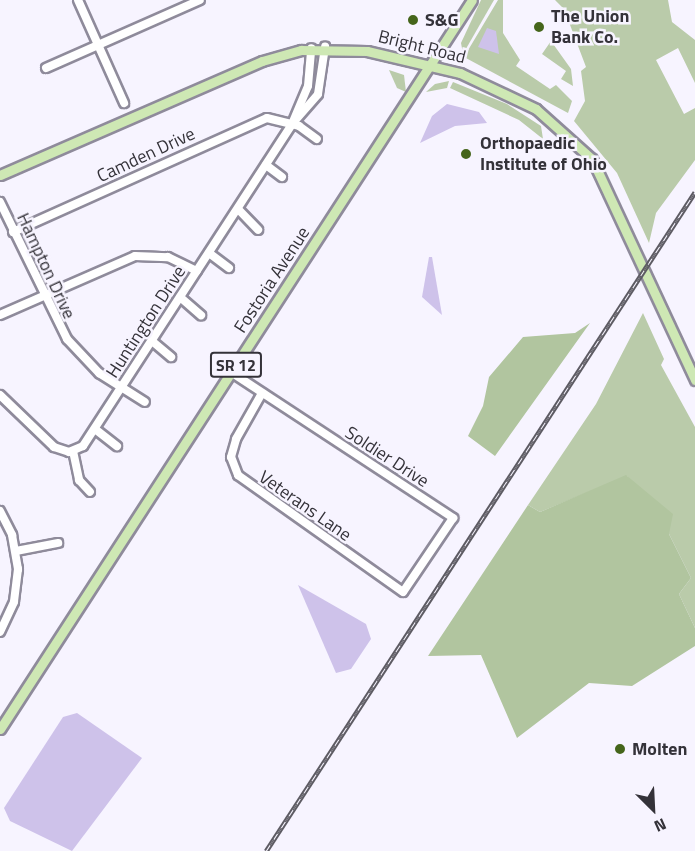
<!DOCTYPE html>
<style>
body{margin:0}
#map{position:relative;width:695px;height:851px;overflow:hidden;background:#f7f4ff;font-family:"Titillium Web",sans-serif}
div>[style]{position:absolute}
.green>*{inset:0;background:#bacbaa}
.forest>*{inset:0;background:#b1c59f}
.water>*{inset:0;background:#cec2ea}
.roads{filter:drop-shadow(2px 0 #8f8b9b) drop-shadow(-2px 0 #8f8b9b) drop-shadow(0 2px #8f8b9b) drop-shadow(0 -2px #8f8b9b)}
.minor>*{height:8px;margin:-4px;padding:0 4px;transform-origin:4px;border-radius:4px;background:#fff}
.major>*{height:9px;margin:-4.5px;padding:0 4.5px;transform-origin:4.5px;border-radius:4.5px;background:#cee8b4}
.rail>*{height:4.5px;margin-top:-2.25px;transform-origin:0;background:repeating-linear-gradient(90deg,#f7f4ff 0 7px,#5d5b63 0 14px);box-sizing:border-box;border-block:2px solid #5d5b63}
.dots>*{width:16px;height:16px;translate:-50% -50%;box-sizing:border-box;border:3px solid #f7f4ff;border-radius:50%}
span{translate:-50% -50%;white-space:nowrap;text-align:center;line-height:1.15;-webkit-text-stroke:5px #f7f4ff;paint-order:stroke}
.shield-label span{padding:2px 4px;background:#f7f4ff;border:2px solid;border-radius:4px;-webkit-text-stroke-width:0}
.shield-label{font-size:16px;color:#343239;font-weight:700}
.poi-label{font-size:18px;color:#343239;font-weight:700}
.left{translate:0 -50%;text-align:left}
.street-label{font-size:18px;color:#343239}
.north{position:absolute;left:623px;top:779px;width:60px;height:60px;-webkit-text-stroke:4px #f7f4ff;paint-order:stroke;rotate:156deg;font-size:16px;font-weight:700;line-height:24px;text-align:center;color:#343239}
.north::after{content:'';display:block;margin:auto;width:21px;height:27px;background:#343239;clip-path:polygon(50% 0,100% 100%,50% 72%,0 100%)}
</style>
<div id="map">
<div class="green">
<div style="clip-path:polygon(481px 0,494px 0,463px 54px,461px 43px)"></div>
<div style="clip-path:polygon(498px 0,503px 0,503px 33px,520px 60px,516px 66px,550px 89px,556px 85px,572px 101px,568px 113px,464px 57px)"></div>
<div style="clip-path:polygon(555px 0,668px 0,672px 22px,695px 40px,695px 83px,678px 48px,656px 60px,684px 114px,695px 108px,695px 160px,656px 213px,649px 243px,617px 173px,574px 121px,585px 101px,581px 71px,586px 67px,564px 9px)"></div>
<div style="clip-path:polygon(551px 41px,571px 69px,573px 86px,561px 79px,566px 71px,542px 54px)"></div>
<div style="clip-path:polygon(389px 70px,404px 75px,406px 92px,397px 88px)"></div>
<div style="clip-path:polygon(449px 81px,447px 88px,426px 92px,435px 84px)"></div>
<div style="clip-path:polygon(453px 82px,507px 104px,541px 126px,543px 139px,519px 120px,450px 88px)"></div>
<div style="clip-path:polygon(643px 313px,664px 359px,661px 365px,695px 427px,695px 628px,679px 594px,691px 578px,669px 534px,627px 476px,540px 512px,528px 505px,596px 404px)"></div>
</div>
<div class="forest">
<div style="clip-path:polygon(590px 323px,495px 456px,468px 436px,483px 406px,489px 377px,523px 337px,575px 333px)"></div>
<div style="clip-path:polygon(626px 475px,673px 514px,669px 534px,691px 578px,679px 594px,695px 628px,695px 646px,632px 686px,589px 683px,517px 738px,481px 655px,428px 656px,528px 505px,540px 512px)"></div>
</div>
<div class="water">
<div style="clip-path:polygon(487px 28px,496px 31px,499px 54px,478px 47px)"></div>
<div style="clip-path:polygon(447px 104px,479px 112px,487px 123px,455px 126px,420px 143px,432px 116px)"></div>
<div style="clip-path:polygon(429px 257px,432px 257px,442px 315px,422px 297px)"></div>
<div style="clip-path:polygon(298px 585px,366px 624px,371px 639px,351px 669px,336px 673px)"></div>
<div style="clip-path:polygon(77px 713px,142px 758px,72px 851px,10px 821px,4px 808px,63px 717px)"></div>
</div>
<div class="roads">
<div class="minor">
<div style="left:78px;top:0;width:113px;rotate:65.9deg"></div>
<div style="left:46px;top:68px;width:168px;rotate:-23.8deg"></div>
<div style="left:293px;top:123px;width:38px;rotate:-49deg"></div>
<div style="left:318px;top:94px;width:48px;rotate:-81.5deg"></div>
<div style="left:266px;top:165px;width:20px;rotate:37deg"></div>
<div style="left:0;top:202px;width:153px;rotate:63.9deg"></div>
<div style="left:67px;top:339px;width:47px;rotate:46.7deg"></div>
<div style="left:99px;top:373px;width:54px;rotate:32.2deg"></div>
<div style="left:238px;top:209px;width:29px;rotate:46deg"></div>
<div style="left:13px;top:232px;width:278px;rotate:-24.2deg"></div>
<div style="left:267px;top:118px;width:33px;rotate:14deg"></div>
<div style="left:299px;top:126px;width:22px;rotate:36deg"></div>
<div style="left:209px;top:253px;width:25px;rotate:37deg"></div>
<div style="left:180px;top:297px;width:28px;rotate:41deg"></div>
<div style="left:0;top:315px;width:147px;rotate:-23.6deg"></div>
<div style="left:135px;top:256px;width:33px;rotate:2deg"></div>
<div style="left:168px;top:257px;width:32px;rotate:26deg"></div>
<div style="left:152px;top:341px;width:25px;rotate:40deg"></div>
<div style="left:231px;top:372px;width:266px;rotate:33.3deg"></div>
<div style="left:453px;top:518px;width:89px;rotate:124deg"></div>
<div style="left:403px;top:592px;width:202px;rotate:-144.7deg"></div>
<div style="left:238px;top:475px;width:19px;rotate:-111deg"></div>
<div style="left:231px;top:457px;width:19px;rotate:-74deg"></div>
<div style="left:236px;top:439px;width:53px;rotate:-60.5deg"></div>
<div style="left:0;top:395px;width:75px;rotate:43.9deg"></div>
<div style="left:54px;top:447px;width:16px;rotate:18deg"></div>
<div style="left:69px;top:452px;width:15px;rotate:-23deg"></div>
<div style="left:83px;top:446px;width:384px;rotate:-57deg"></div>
<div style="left:292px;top:124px;width:41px;rotate:-67.2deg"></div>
<div style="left:308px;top:86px;width:38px;rotate:-85deg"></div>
<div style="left:95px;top:429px;width:28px;rotate:38deg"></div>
<div style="left:73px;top:451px;width:30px;rotate:78deg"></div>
<div style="left:79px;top:480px;width:16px;rotate:47deg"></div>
<div style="left:0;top:511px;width:27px;rotate:63deg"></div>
<div style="left:12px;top:535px;width:35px;rotate:80deg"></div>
<div style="left:18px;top:569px;width:33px;rotate:97deg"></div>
<div style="left:14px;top:602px;width:33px;rotate:115deg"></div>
<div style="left:16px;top:551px;width:43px;rotate:-10.8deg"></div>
</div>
<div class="major">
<div style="left:0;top:175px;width:286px;rotate:-23.5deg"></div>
<div style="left:262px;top:61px;width:41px;rotate:-15.8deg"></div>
<div style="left:301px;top:50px;width:66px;rotate:0.9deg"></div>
<div style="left:367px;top:51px;width:96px;rotate:13.3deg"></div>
<div style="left:460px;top:73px;width:84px;rotate:25.3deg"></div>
<div style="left:536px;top:109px;width:75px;rotate:41.8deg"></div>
<div style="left:592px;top:159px;width:244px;rotate:65deg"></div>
<div style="left:0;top:729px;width:868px;rotate:-57.08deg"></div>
</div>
</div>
<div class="rail">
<div style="left:266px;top:851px;width:786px;rotate:-56.94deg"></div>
</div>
<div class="dots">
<div style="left:413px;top:20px;background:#45651b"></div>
<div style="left:539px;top:27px;background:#45651b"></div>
<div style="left:466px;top:154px;background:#45651b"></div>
<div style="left:620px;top:749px;background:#45651b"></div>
</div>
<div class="shield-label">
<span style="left:236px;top:365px">SR 12</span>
</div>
<div class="poi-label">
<span class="left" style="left:551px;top:27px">The Union<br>Bank Co.</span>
<span class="left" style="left:425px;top:20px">S&amp;G</span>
<span class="left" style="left:480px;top:154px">Orthopaedic<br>Institute of Ohio</span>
<span class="left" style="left:632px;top:749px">Molten</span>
</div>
<div class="street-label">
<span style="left:422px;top:47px;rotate:14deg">Bright Road</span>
<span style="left:146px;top:155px;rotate:-25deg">Camden Drive</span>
<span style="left:46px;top:266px;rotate:65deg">Hampton Drive</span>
<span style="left:272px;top:280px;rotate:-57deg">Fostoria Avenue</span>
<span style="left:146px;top:322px;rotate:-57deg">Huntington Drive</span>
<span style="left:387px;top:457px;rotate:33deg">Soldier Drive</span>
<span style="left:305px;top:506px;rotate:35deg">Veterans Lane</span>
</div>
<div class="north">N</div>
</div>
